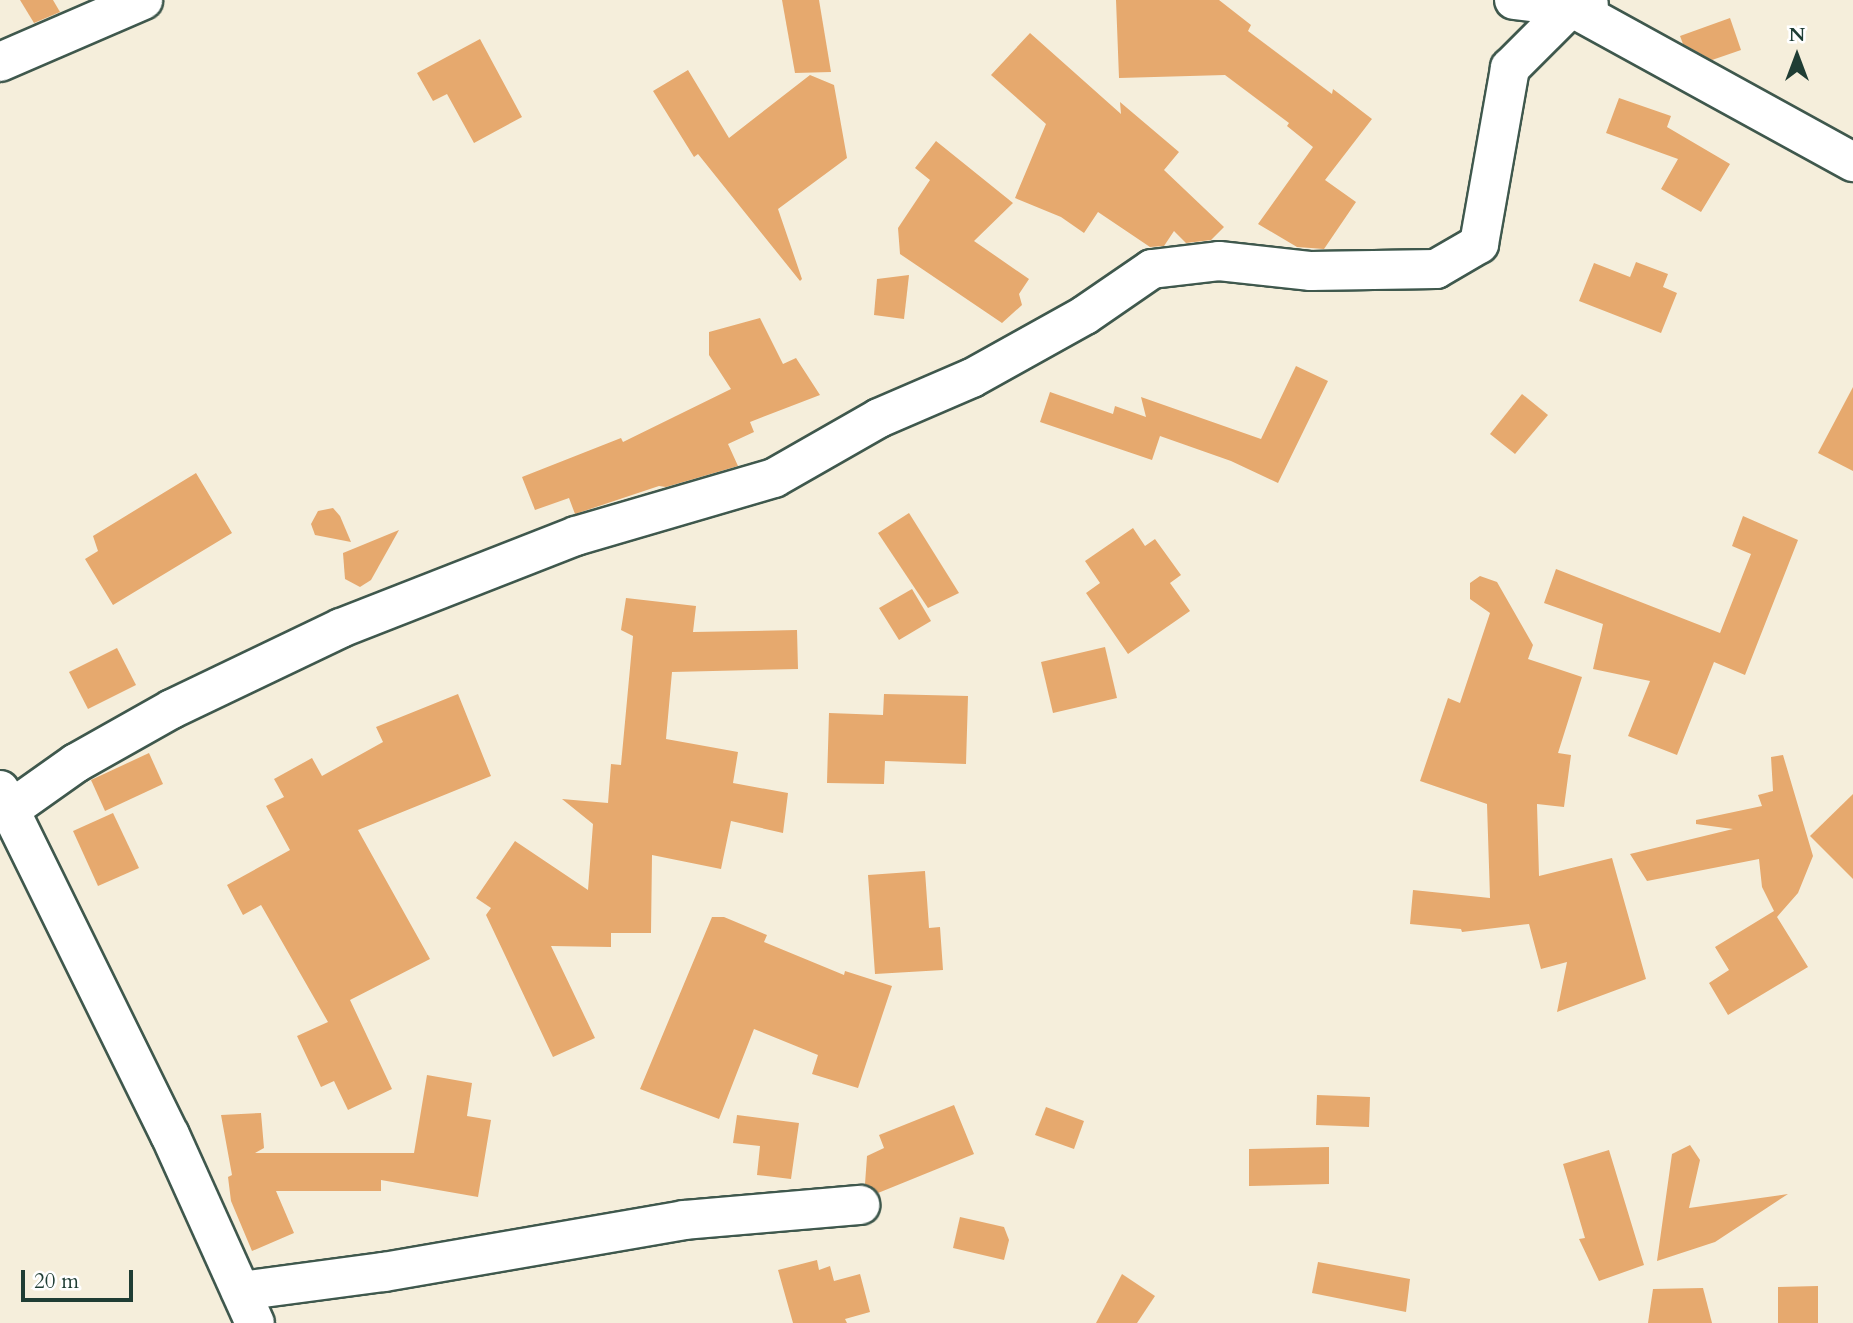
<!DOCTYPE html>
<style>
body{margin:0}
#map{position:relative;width:1853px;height:1323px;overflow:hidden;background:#f5eedb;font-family:Cardo,serif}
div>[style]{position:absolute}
.building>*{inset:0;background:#e6a96e}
.roads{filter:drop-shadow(2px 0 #3f584d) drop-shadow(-2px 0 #3f584d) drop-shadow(0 2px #3f584d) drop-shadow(0 -2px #3f584d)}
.minor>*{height:38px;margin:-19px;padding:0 19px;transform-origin:19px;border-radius:19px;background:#fff}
span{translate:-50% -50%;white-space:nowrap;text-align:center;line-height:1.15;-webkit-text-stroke:5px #fff;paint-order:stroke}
.north{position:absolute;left:1762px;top:21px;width:70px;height:70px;-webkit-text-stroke:5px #fff;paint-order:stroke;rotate:0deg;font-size:19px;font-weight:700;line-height:28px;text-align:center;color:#1f3d34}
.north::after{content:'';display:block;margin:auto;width:24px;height:32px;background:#1f3d34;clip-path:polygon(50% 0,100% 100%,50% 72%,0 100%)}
.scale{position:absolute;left:21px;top:1270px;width:112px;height:32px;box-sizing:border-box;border:4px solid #1f3d34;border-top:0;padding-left:9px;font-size:21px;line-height:24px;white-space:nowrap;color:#1f3d34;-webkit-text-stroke:5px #fff;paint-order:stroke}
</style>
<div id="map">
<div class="building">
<div style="clip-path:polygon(20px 0,53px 0,60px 12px,34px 23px)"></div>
<div style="clip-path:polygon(782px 0,819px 0,831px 72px,795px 73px)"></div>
<div style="clip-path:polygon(1116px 0,1219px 0,1251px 25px,1248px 31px,1332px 94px,1333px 89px,1372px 119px,1325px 180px,1356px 202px,1324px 249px,1297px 247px,1258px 224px,1313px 147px,1287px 126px,1289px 123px,1225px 75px,1119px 78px)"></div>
<div style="clip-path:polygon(1730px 18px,1741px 50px,1712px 60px,1683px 44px,1680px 36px)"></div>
<div style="clip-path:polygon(1030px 33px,1121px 114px,1120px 102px,1179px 152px,1164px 170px,1224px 227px,1211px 240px,1186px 243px,1174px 231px,1164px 246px,1150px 247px,1098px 212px,1084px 233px,1061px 217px,1015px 198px,1046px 124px,991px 75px)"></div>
<div style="clip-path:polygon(480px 39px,522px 117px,474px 143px,447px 94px,433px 101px,417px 73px)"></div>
<div style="clip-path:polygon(688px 70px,729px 138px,810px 75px,834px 85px,847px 158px,778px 209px,802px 279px,800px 281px,698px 154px,694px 157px,653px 91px)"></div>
<div style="clip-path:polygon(1619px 98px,1671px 116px,1667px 127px,1730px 164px,1701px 212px,1661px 189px,1678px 159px,1606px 133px)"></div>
<div style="clip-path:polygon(936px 141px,1013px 203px,974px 241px,1029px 279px,1019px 294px,1022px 305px,1002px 323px,900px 254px,898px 228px,930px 180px,915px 168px)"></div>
<div style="clip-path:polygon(1636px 262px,1668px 274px,1663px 287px,1677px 293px,1661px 333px,1579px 301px,1594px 263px,1630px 277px)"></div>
<div style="clip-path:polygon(909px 275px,904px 319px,874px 315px,877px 279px)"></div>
<div style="clip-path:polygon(760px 318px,783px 364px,796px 358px,820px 395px,750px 422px,754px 432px,728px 444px,738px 466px,666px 487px,659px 486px,575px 514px,569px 498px,535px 510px,522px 477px,621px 438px,623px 442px,731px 389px,709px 355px,709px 332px)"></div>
<div style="clip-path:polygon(1296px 366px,1328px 381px,1278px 483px,1231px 461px,1160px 436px,1152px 460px,1040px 422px,1050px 392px,1113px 414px,1115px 406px,1146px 417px,1141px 397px,1261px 439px)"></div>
<div style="clip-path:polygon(1853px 387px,1853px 471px,1818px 453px)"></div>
<div style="clip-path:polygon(1522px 394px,1548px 415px,1515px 454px,1490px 434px)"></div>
<div style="clip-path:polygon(196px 473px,232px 533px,113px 605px,85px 559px,98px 551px,93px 536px)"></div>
<div style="clip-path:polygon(333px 508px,340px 516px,351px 542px,315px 535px,311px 524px,318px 511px)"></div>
<div style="clip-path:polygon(909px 513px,959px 593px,928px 608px,878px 533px)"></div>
<div style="clip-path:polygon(1743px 516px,1798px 540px,1745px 675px,1714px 662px,1677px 755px,1628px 736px,1650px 681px,1593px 669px,1603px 624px,1544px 603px,1556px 569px,1720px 633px,1751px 554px,1732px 546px)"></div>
<div style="clip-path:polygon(1133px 528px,1145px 546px,1155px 539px,1181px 575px,1170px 583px,1190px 611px,1128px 654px,1086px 593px,1100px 583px,1085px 561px)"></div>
<div style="clip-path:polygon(399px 530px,371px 580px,360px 587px,345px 579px,343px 553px)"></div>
<div style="clip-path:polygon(1480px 576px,1497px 582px,1533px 645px,1528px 659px,1582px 677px,1558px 753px,1571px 755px,1564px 807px,1537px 804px,1539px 876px,1612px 858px,1646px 979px,1557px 1012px,1567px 962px,1541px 969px,1529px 924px,1462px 932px,1461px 929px,1410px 924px,1413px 890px,1490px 898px,1487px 804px,1420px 781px,1448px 698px,1460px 703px,1490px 613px,1470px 599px,1470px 583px)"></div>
<div style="clip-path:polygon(912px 589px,931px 621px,899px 640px,879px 608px)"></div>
<div style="clip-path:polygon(626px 598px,696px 606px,693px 632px,797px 630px,798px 669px,672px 672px,666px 739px,738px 752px,733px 783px,788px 793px,783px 833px,731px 821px,721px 869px,652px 855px,651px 933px,611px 933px,611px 947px,551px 946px,595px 1038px,553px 1057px,486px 915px,491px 908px,476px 898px,515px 841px,588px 890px,593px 824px,562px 799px,608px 803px,611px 764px,621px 765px,633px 636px,621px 630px)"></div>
<div style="clip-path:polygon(1105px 647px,1117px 698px,1053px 713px,1041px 662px)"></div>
<div style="clip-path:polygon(117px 648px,136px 685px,88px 709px,69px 672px)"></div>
<div style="clip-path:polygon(458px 694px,491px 776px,358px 830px,430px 959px,350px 1000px,392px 1089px,348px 1110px,334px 1081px,321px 1087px,297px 1036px,328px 1022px,261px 905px,243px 915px,227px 885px,290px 850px,266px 806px,284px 797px,274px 779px,312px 758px,322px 776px,383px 742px,376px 727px)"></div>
<div style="clip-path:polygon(884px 694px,968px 696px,966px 764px,885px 761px,884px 784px,827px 783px,829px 713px,883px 715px)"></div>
<div style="clip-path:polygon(149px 753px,163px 784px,105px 811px,91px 780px)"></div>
<div style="clip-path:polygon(1783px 755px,1813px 856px,1798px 893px,1777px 917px,1808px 967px,1728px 1015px,1709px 983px,1729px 970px,1715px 947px,1774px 911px,1762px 887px,1759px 859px,1647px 881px,1630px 854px,1733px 829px,1696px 824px,1696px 820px,1762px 806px,1758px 795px,1773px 791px,1771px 757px)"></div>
<div style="clip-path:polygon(1853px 794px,1853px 879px,1810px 836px)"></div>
<div style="clip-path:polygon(113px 813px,139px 868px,98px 886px,73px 831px)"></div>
<div style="clip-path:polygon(925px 871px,929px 928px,940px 927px,943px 970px,875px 974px,868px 875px)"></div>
<div style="clip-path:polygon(712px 917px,724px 917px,767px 935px,764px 942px,844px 975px,845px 971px,892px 986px,858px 1088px,812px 1074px,818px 1055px,754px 1029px,719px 1119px,640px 1089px)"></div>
<div style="clip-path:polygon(427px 1075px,472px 1083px,467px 1116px,491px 1120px,478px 1197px,381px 1180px,381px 1191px,276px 1191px,294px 1233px,252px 1251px,231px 1201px,228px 1177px,232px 1175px,221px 1115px,261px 1113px,264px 1148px,255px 1153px,414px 1153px)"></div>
<div style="clip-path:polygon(1317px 1095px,1370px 1097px,1369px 1127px,1316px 1125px)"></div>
<div style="clip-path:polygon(954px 1105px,974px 1154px,878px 1193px,865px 1184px,867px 1156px,884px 1148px,879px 1135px)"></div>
<div style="clip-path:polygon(1046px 1107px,1084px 1121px,1074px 1149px,1035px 1135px)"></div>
<div style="clip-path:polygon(737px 1115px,799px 1123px,791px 1179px,757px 1175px,760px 1146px,733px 1143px)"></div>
<div style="clip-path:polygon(1690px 1145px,1700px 1160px,1689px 1208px,1788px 1194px,1715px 1242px,1657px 1261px,1672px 1154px)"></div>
<div style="clip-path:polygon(1329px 1147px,1329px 1184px,1249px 1186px,1249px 1149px)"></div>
<div style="clip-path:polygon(1609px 1150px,1644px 1265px,1599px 1281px,1579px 1239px,1585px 1238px,1563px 1164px)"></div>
<div style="clip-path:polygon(960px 1217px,1004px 1227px,1009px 1240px,1004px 1260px,953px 1248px)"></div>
<div style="clip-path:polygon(817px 1260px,819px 1270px,830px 1266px,834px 1281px,860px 1274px,870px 1312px,845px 1319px,847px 1323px,793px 1323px,778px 1270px)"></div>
<div style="clip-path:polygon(1318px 1262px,1410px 1279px,1406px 1312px,1312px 1293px)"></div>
<div style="clip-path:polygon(1122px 1274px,1155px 1296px,1137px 1323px,1096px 1323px)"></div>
<div style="clip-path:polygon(1818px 1286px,1818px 1323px,1778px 1323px,1778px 1287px)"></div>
<div style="clip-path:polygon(1703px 1288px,1712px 1323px,1648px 1323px,1653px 1289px)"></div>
</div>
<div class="roads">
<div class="minor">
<div style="left:1514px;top:0;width:57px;rotate:7deg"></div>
<div style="left:1571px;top:7px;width:18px;rotate:-9deg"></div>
<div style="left:1569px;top:0;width:7px;rotate:74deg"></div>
<div style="left:1571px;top:7px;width:322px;rotate:28.8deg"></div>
<div style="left:0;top:62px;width:156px;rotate:-23.4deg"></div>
<div style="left:0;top:790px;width:385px;rotate:63.8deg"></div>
<div style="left:170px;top:1135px;width:206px;rotate:65.7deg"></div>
<div style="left:11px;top:809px;width:80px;rotate:-35.3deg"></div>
<div style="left:76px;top:763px;width:110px;rotate:-29.4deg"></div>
<div style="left:172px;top:709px;width:187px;rotate:-25.6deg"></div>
<div style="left:341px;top:628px;width:252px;rotate:-21.4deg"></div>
<div style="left:576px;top:536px;width:206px;rotate:-16.3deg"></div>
<div style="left:774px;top:478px;width:121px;rotate:-29.7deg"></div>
<div style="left:879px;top:418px;width:101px;rotate:-23.3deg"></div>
<div style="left:972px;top:378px;width:129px;rotate:-29.1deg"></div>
<div style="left:1085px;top:315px;width:81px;rotate:-34.5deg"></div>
<div style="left:1152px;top:269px;width:67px;rotate:-6.8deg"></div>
<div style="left:1219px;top:261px;width:93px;rotate:6.2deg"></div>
<div style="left:1311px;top:271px;width:125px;rotate:-0.9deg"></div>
<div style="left:1436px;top:269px;width:50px;rotate:-30.2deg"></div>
<div style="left:1479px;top:244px;width:179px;rotate:-80deg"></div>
<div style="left:1510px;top:68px;width:86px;rotate:-45deg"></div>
<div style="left:241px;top:1291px;width:144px;rotate:-7.6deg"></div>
<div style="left:384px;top:1272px;width:304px;rotate:-9.8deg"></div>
<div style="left:684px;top:1220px;width:177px;rotate:-4.9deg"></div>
</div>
</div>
<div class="north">N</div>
<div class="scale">20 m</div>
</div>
